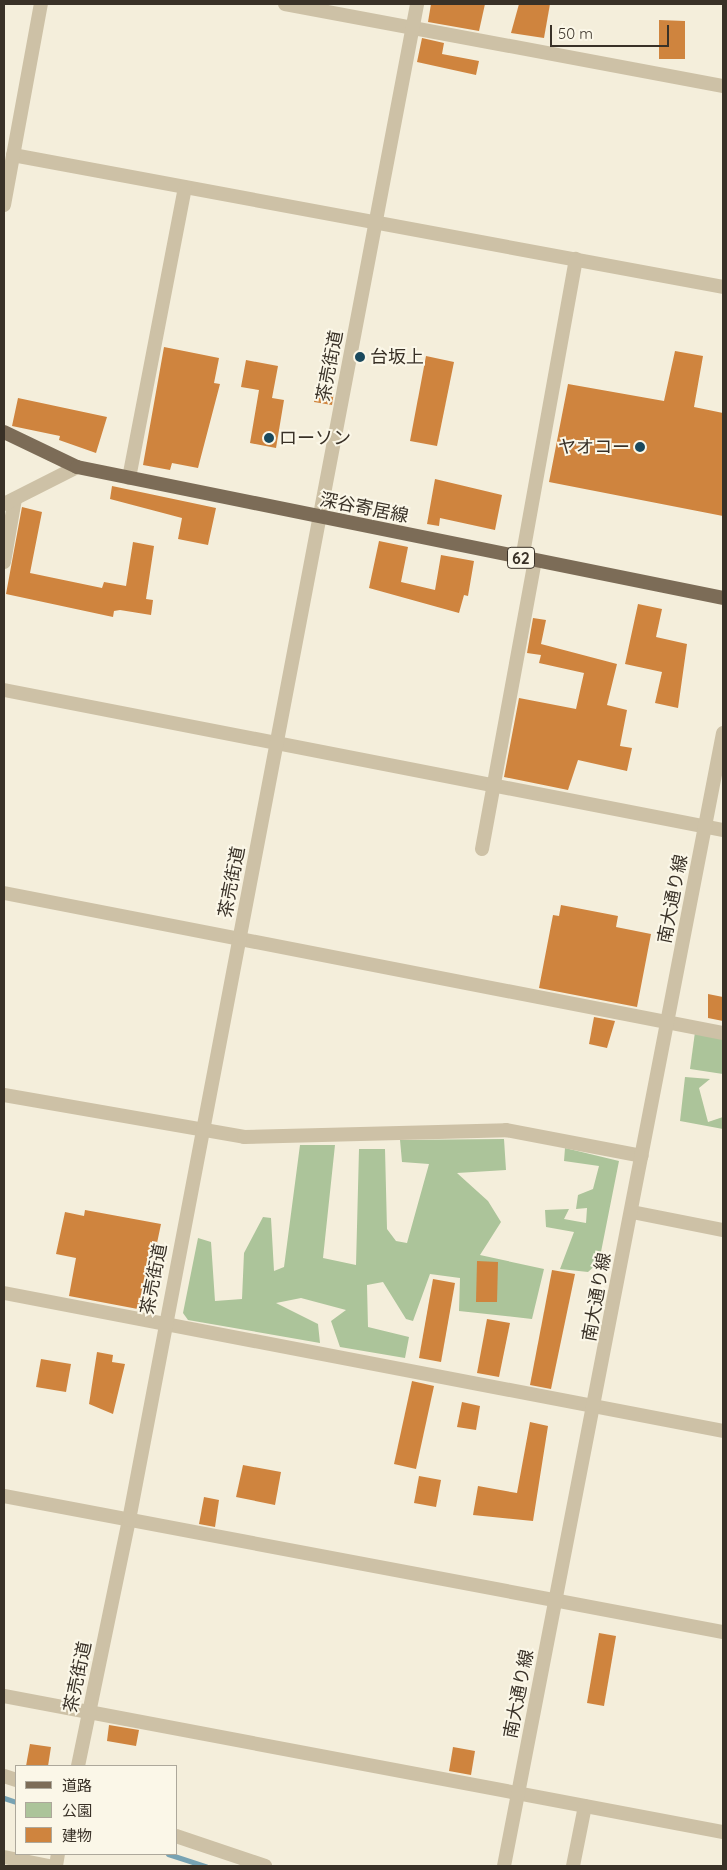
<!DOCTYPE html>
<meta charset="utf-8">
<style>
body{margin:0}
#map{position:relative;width:727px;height:1870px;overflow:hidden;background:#f4eedb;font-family:Quicksand,"Noto Sans JP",sans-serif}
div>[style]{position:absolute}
.green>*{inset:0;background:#acc49a}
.stream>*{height:5px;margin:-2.5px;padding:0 2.5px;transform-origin:2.5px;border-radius:2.5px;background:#78a3b3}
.building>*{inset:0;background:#cf843e}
.minor>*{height:14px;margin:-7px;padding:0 7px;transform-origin:7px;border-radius:7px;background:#cdc1a6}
.tertiary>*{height:14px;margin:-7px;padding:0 7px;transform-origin:7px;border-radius:7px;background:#cdc1a6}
.primary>*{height:14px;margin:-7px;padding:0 7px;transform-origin:7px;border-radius:7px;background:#7c6c57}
.dots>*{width:14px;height:14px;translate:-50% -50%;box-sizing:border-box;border:2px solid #fbf7e8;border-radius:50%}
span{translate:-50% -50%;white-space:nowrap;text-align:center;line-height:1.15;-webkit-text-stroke:4px #fbf7e8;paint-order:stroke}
.shield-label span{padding:1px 4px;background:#fbf7e8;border:1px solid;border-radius:4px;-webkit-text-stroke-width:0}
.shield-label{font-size:16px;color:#393127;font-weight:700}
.poi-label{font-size:18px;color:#393127}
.left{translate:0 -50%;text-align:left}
.right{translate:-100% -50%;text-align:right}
.street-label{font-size:18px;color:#393127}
.frame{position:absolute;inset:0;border:5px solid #393127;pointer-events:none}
.legend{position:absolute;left:15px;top:1765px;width:162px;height:90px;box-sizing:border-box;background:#fbf7e8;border:1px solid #ada89b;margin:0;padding:6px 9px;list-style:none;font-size:15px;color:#393127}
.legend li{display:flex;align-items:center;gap:10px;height:25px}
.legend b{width:25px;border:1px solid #ada89b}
.scale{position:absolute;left:550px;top:25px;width:119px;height:22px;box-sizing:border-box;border:2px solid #393127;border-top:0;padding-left:6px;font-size:15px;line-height:18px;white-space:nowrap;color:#393127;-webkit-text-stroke:4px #fbf7e8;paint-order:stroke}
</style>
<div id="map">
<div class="green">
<div style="clip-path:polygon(695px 1032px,723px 1038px,723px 1074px,690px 1069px)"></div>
<div style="clip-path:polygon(685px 1077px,710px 1079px,699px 1088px,708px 1122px,723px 1117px,723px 1129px,680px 1121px)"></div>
<div style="clip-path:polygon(504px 1139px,506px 1170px,457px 1173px,488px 1201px,501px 1222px,480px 1255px,544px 1269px,532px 1319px,459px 1311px,460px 1278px,430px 1274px,413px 1321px,406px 1319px,383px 1282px,367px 1285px,368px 1327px,409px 1337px,405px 1358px,340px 1347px,331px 1321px,346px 1310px,301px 1298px,276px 1303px,318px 1324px,320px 1343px,188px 1320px,183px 1313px,198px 1238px,211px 1242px,215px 1301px,242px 1299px,244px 1253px,263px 1217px,271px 1218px,274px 1271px,284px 1267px,300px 1145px,335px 1145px,323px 1258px,356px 1265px,359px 1149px,385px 1149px,387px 1229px,396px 1241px,407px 1243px,429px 1164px,402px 1162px,400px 1140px)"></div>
<div style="clip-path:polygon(565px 1148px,619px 1161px,599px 1262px,588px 1272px,560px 1269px,574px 1232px,546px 1227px,545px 1210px,569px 1209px,564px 1219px,586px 1223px,587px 1208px,576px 1209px,578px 1195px,593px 1189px,599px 1166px,564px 1161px)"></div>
</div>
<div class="stream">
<div style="left:4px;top:1798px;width:13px;rotate:18deg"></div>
<div style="left:168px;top:1854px;width:40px;rotate:18deg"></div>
</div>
<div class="building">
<div style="clip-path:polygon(431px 4px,485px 4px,479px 31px,428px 22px)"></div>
<div style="clip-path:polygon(519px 4px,550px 4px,544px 38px,511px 33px)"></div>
<div style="clip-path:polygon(659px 20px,685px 21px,685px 59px,659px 59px)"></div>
<div style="clip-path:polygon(422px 38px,444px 43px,442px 54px,479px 61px,476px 75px,417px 62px)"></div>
<div style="clip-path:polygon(164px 347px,219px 358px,214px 383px,220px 384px,198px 468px,172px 463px,170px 470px,143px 465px)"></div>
<div style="clip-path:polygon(675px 351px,703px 356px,694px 407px,723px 413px,723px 516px,549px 482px,568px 384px,664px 401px)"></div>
<div style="clip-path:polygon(426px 356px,454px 362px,437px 446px,410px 441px)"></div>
<div style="clip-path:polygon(246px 360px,278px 366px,272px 398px,284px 400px,276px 448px,250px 443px,259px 390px,241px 387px)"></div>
<div style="clip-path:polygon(316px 389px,334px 392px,332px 405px,314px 402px)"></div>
<div style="clip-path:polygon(18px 398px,107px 417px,96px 453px,59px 440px,60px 436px,12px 426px)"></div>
<div style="clip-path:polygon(435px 479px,502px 495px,495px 530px,440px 518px,439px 526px,427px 524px)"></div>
<div style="clip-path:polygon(112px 486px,216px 508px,208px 545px,178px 539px,182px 518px,110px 499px)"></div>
<div style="clip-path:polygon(22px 507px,42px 512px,30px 573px,102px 588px,104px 582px,126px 586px,133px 542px,154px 546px,146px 599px,153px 600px,151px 615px,120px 610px,114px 611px,113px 617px,6px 594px)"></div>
<div style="clip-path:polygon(379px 541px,408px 547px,401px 582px,435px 590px,441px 555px,474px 561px,468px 596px,464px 595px,459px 613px,369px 588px)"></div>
<div style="clip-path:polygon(638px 604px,662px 609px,656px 637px,687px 644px,678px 708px,655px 703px,662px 672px,625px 664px)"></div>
<div style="clip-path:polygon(533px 618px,546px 620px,541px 644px,617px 664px,607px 705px,627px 710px,620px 746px,632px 748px,627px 771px,578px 760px,568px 790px,504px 777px,519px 698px,576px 709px,584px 673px,539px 663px,541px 655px,527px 653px)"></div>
<div style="clip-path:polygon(561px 905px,618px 916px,616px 927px,651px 934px,637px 1007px,539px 988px,553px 915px,559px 916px)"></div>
<div style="clip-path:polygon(708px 994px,723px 997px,723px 1021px,708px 1018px)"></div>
<div style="clip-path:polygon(594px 1017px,615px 1021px,607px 1048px,589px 1044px)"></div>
<div style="clip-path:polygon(85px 1210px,161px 1224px,143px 1310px,69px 1296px,76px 1258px,56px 1254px,65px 1212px,84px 1216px)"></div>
<div style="clip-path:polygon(477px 1261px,498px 1262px,497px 1302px,476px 1302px)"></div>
<div style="clip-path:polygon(552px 1270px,575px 1274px,551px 1389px,530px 1385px)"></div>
<div style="clip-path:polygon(433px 1279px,455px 1283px,441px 1362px,419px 1358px)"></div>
<div style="clip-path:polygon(487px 1319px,510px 1323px,499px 1377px,477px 1373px)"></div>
<div style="clip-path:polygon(97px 1352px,113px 1355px,112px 1362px,125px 1364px,113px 1414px,89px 1404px)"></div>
<div style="clip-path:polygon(41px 1359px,71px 1364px,66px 1392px,36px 1387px)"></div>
<div style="clip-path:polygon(412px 1381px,434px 1386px,416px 1469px,394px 1464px)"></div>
<div style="clip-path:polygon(462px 1402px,480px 1406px,476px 1430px,457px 1427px)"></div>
<div style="clip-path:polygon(530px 1422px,548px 1426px,533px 1521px,473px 1515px,478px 1486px,517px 1493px)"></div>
<div style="clip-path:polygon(243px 1465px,281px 1472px,275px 1505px,236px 1497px)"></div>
<div style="clip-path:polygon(419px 1476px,441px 1480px,436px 1507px,414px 1503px)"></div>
<div style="clip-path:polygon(204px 1497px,219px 1500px,215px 1527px,199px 1524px)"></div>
<div style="clip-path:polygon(599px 1633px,616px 1636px,604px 1706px,587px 1703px)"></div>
<div style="clip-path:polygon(109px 1725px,139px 1730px,136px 1746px,107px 1741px)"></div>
<div style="clip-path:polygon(30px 1744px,51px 1747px,48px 1766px,26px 1766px)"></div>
<div style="clip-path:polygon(453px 1747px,475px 1751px,471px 1775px,449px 1771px)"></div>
</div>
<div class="minor">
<div style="left:285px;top:4px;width:446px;rotate:10.6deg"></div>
<div style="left:13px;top:155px;width:722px;rotate:10.53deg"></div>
<div style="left:4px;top:205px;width:204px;rotate:-79.6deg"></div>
<div style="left:129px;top:478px;width:296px;rotate:-79.1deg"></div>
<div style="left:522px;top:559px;width:305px;rotate:-79.8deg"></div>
<div style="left:4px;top:562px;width:64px;rotate:-80.1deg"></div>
<div style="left:4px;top:690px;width:733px;rotate:11.02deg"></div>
<div style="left:482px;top:849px;width:293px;rotate:-79.6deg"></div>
<div style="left:4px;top:893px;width:733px;rotate:11.02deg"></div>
<div style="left:4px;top:1095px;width:244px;rotate:9.9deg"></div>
<div style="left:244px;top:1137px;width:262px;rotate:-1.5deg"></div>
<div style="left:506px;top:1130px;width:138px;rotate:10.8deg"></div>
<div style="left:632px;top:1212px;width:93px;rotate:11.2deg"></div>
<div style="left:4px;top:1293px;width:732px;rotate:10.86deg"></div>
<div style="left:4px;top:1496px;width:732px;rotate:10.71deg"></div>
<div style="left:4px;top:1696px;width:732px;rotate:10.71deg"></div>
<div style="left:4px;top:1776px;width:13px;rotate:18deg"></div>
<div style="left:176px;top:1836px;width:94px;rotate:18.6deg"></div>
<div style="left:4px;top:1857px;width:46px;rotate:11.3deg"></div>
<div style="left:573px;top:1866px;width:61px;rotate:-78.7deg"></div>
</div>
<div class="tertiary">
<div style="left:4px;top:504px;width:82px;rotate:-26.9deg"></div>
<div style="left:78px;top:1766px;width:251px;rotate:-78.3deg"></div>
<div style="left:129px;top:1520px;width:1543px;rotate:-79.24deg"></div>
<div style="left:56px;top:1866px;width:12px;rotate:-81deg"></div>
<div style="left:504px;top:1866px;width:1154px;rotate:-79.06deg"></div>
</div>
<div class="primary">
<div style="left:4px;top:432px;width:81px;rotate:25.6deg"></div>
<div style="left:77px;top:467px;width:659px;rotate:11.46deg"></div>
</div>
<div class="dots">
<div style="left:360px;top:357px;background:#1a495d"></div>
<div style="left:269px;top:438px;background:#1a495d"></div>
<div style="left:640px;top:447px;background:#1a495d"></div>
</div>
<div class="shield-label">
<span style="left:521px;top:558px">62</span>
</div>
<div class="poi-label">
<span class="left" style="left:370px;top:357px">台坂上</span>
<span class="left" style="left:279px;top:438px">ローソン</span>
<span class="right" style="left:630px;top:447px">ヤオコー</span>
</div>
<div class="street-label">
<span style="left:330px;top:366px;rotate:-79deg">茶売街道</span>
<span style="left:364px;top:508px;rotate:11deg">深谷寄居線</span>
<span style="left:232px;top:882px;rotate:-79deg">茶売街道</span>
<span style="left:673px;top:899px;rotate:-79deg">南大通り線</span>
<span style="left:154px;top:1279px;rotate:-79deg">茶売街道</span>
<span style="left:597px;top:1297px;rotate:-80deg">南大通り線</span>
<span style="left:78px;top:1677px;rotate:-78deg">茶売街道</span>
<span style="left:519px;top:1694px;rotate:-79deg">南大通り線</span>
</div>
<div class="frame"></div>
<ul class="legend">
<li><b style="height:6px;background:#7c6c57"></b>道路</li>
<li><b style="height:14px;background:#acc49a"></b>公園</li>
<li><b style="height:14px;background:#cf843e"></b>建物</li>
</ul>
<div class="scale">50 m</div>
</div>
